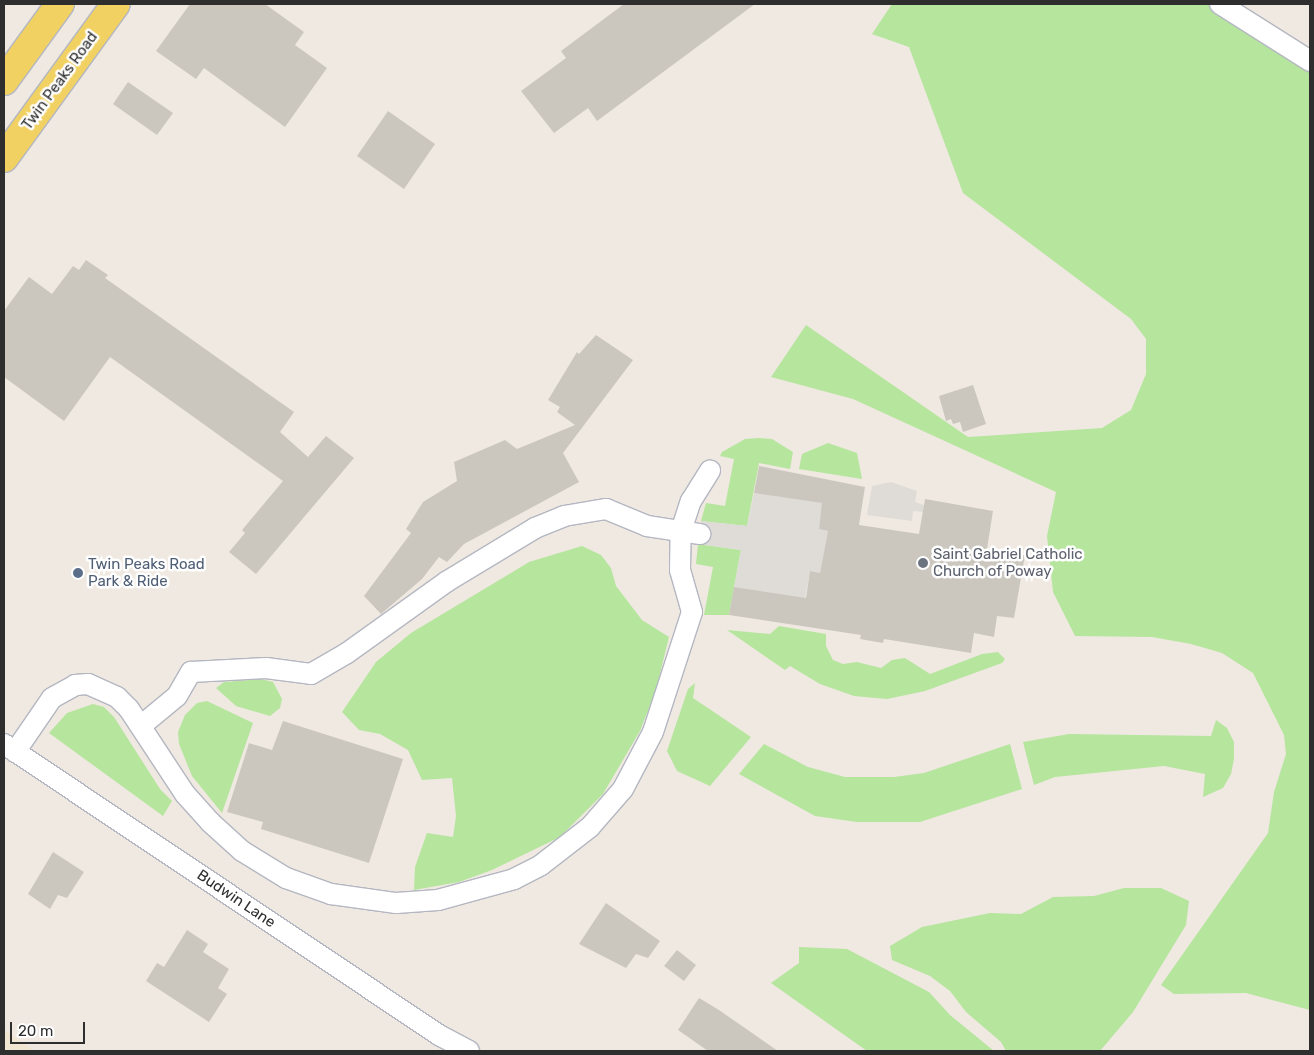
<!DOCTYPE html>
<style>
body{margin:0}
#map{position:relative;width:1314px;height:1055px;overflow:hidden;background:#efe9e1;font-family:Rubik,sans-serif}
div>[style]{position:absolute}
.education>*{inset:0;background:#f0e6d1}
.green>*{inset:0;background:#b6e59e}
.plaza>*{inset:0;background:#dfdcd8}
.building>*{inset:0;background:#cbc7bf}
.roads{filter:drop-shadow(1px 0 #b4b7c1) drop-shadow(-1px 0 #b4b7c1) drop-shadow(0 1px #b4b7c1) drop-shadow(0 -1px #b4b7c1)}
.street>*{height:20px;margin:-10px;padding:0 10px;transform-origin:10px;border-radius:10px;background:#fff}
.primary>*{height:28px;margin:-14px;padding:0 14px;transform-origin:14px;border-radius:14px;background:#f2d163}
.dots>*{width:14px;height:14px;translate:-50% -50%;box-sizing:border-box;border:2px solid #fff;border-radius:50%}
span{translate:-50% -50%;white-space:nowrap;text-align:center;line-height:1.15;-webkit-text-stroke:5px #fff;paint-order:stroke}
.street-label{font-size:15px;color:#2e2e2e}
.worship-label{font-size:15px;color:#5b616d}
.left{translate:0 -50%;text-align:left}
.service-label{font-size:15px;color:#4e5e75}
.frame{position:absolute;inset:0;border:5px solid #2e2e2e;pointer-events:none}
.scale{position:absolute;left:10px;top:1022px;width:75px;height:22px;box-sizing:border-box;border:2px solid #2e2e2e;border-top:0;padding-left:6px;font-size:15px;line-height:18px;white-space:nowrap;color:#2e2e2e;-webkit-text-stroke:4px #fff;paint-order:stroke}
</style>
<div id="map">
<div class="education">
<div style="clip-path:polygon(4px 1030px,35px 1051px,4px 1051px)"></div>
</div>
<div class="green">
<div style="clip-path:polygon(892px 4px,1223px 4px,1310px 63px,1310px 1010px,1246px 993px,1174px 994px,1161px 985px,1268px 833px,1274px 792px,1286px 754px,1284px 735px,1253px 673px,1222px 653px,1191px 644px,1152px 637px,1075px 636px,1053px 592px,1047px 536px,1056px 492px,853px 399px,771px 377px,806px 325px,968px 437px,1102px 428px,1131px 410px,1146px 374px,1146px 339px,1131px 319px,963px 193px,909px 47px,872px 34px)"></div>
<div style="clip-path:polygon(759px 438px,772px 439px,793px 452px,790px 469px,759px 463px,747px 526px,701px 521px,706px 503px,725px 506px,734px 459px,720px 456px,722px 452px,745px 439px)"></div>
<div style="clip-path:polygon(828px 443px,857px 453px,862px 479px,799px 469px,802px 454px)"></div>
<div style="clip-path:polygon(698px 544px,741px 550px,729px 615px,704px 615px,713px 567px,696px 564px)"></div>
<div style="clip-path:polygon(582px 546px,601px 555px,611px 568px,616px 586px,642px 620px,669px 637px,656px 690px,640px 731px,603px 794px,560px 837px,492px 870px,459px 882px,414px 890px,415px 867px,427px 833px,453px 837px,456px 816px,452px 778px,422px 780px,408px 750px,380px 734px,359px 730px,342px 712px,376px 662px,411px 633px,529px 562px)"></div>
<div style="clip-path:polygon(779px 626px,826px 634px,826px 646px,833px 660px,843px 664px,857px 662px,881px 668px,892px 660px,905px 658px,930px 674px,982px 654px,998px 652px,1005px 659px,1002px 663px,925px 691px,887px 699px,854px 696px,820px 684px,790px 666px,785px 670px,727px 630px,770px 634px)"></div>
<div style="clip-path:polygon(261px 679px,273px 682px,282px 699px,280px 708px,270px 716px,236px 706px,216px 688px,224px 682px)"></div>
<div style="clip-path:polygon(695px 683px,693px 698px,751px 737px,710px 786px,677px 771px,667px 751px,688px 689px)"></div>
<div style="clip-path:polygon(207px 701px,253px 723px,222px 813px,192px 776px,179px 744px,178px 732px,185px 715px,197px 703px)"></div>
<div style="clip-path:polygon(93px 704px,104px 707px,114px 717px,160px 789px,172px 801px,163px 816px,49px 733px,67px 713px)"></div>
<div style="clip-path:polygon(1216px 720px,1227px 728px,1234px 742px,1234px 759px,1231px 774px,1223px 788px,1203px 797px,1205px 774px,1164px 766px,1055px 777px,1034px 785px,1023px 742px,1069px 734px,1211px 736px)"></div>
<div style="clip-path:polygon(764px 744px,808px 767px,845px 777px,894px 777px,924px 773px,1010px 744px,1022px 789px,920px 822px,857px 822px,815px 816px,739px 774px)"></div>
<div style="clip-path:polygon(1124px 888px,1161px 888px,1189px 901px,1186px 925px,1133px 1012px,1100px 1051px,1006px 1051px,1001px 1042px,966px 1012px,950px 991px,930px 976px,892px 960px,890px 946px,922px 927px,990px 913px,1021px 914px,1053px 897px,1094px 896px)"></div>
<div style="clip-path:polygon(799px 947px,847px 949px,929px 992px,950px 1015px,994px 1051px,867px 1051px,771px 983px,799px 963px)"></div>
</div>
<div class="plaza">
<div style="clip-path:polygon(891px 482px,917px 491px,915px 502px,924px 505px,923px 512px,913px 511px,912px 521px,867px 515px,872px 486px)"></div>
<div style="clip-path:polygon(754px 493px,823px 503px,819px 529px,828px 531px,820px 573px,810px 572px,805px 598px,734px 587px,741px 550px,698px 544px,701px 521px,747px 526px)"></div>
</div>
<div class="building">
<div style="clip-path:polygon(190px 4px,265px 4px,304px 32px,295px 45px,327px 68px,285px 127px,204px 68px,196px 79px,156px 51px)"></div>
<div style="clip-path:polygon(624px 4px,755px 4px,597px 121px,588px 108px,554px 133px,521px 91px,566px 58px,561px 51px)"></div>
<div style="clip-path:polygon(128px 82px,173px 113px,157px 135px,113px 104px)"></div>
<div style="clip-path:polygon(388px 111px,435px 144px,404px 189px,357px 156px)"></div>
<div style="clip-path:polygon(86px 260px,108px 275px,105px 278px,294px 412px,280px 432px,308px 457px,326px 436px,354px 458px,256px 574px,229px 552px,245px 533px,242px 530px,283px 481px,110px 357px,64px 421px,4px 377px,4px 311px,29px 277px,52px 294px,73px 266px,79px 270px)"></div>
<div style="clip-path:polygon(596px 335px,633px 360px,563px 453px,579px 482px,464px 544px,447px 562px,439px 557px,422px 579px,381px 614px,364px 596px,411px 533px,406px 529px,423px 502px,457px 481px,454px 462px,505px 440px,517px 449px,575px 425px,557px 412px,560px 407px,548px 400px,577px 352px,579px 354px)"></div>
<div style="clip-path:polygon(973px 385px,986px 424px,963px 432px,960px 422px,953px 424px,951px 419px,946px 421px,939px 396px)"></div>
<div style="clip-path:polygon(759px 466px,865px 487px,859px 525px,919px 534px,925px 499px,993px 511px,987px 549px,1025px 555px,1014px 618px,997px 616px,994px 637px,974px 633px,971px 653px,884px 639px,883px 643px,860px 639px,861px 635px,729px 615px,734px 587px,806px 598px,810px 571px,820px 573px,828px 531px,819px 529px,822px 503px,754px 493px)"></div>
<div style="clip-path:polygon(283px 721px,403px 759px,369px 863px,261px 829px,263px 822px,227px 812px,249px 743px,272px 750px)"></div>
<div style="clip-path:polygon(53px 852px,84px 872px,67px 898px,58px 895px,50px 909px,28px 894px)"></div>
<div style="clip-path:polygon(606px 903px,660px 941px,648px 958px,636px 954px,626px 968px,579px 944px)"></div>
<div style="clip-path:polygon(187px 930px,208px 944px,203px 952px,229px 969px,218px 988px,227px 994px,209px 1022px,146px 981px,157px 963px,164px 967px)"></div>
<div style="clip-path:polygon(677px 950px,696px 965px,684px 981px,664px 966px)"></div>
<div style="clip-path:polygon(699px 998px,719px 1010px,778px 1051px,708px 1051px,678px 1030px)"></div>
</div>
<div class="roads">
<div class="street">
<div style="left:1220px;top:4px;width:107px;rotate:32.3deg"></div>
<div style="left:142px;top:725px;width:45px;rotate:-39.6deg"></div>
<div style="left:177px;top:696px;width:28px;rotate:-60deg"></div>
<div style="left:191px;top:672px;width:75px;rotate:-3.1deg"></div>
<div style="left:266px;top:668px;width:45px;rotate:7.6deg"></div>
<div style="left:311px;top:674px;width:42px;rotate:-30.3deg"></div>
<div style="left:347px;top:653px;width:122px;rotate:-35.6deg"></div>
<div style="left:446px;top:582px;width:104px;rotate:-31.2deg"></div>
<div style="left:535px;top:528px;width:31px;rotate:-22deg"></div>
<div style="left:564px;top:516px;width:43px;rotate:-9.5deg"></div>
<div style="left:606px;top:509px;width:44px;rotate:22.5deg"></div>
<div style="left:647px;top:526px;width:54px;rotate:8.6deg"></div>
<div style="left:4px;top:744px;width:523px;rotate:33.78deg"></div>
<div style="left:439px;top:1035px;width:34px;rotate:28deg"></div>
<div style="left:15px;top:752px;width:65px;rotate:-55.6deg"></div>
<div style="left:52px;top:698px;width:26px;rotate:-29deg"></div>
<div style="left:75px;top:685px;width:13px;rotate:-4deg"></div>
<div style="left:88px;top:684px;width:32px;rotate:24deg"></div>
<div style="left:117px;top:697px;width:17px;rotate:45deg"></div>
<div style="left:129px;top:709px;width:102px;rotate:56.6deg"></div>
<div style="left:185px;top:794px;width:38px;rotate:48deg"></div>
<div style="left:210px;top:822px;width:43px;rotate:42.2deg"></div>
<div style="left:242px;top:851px;width:52px;rotate:31.5deg"></div>
<div style="left:286px;top:878px;width:48px;rotate:19.6deg"></div>
<div style="left:331px;top:894px;width:66px;rotate:7.9deg"></div>
<div style="left:396px;top:903px;width:42px;rotate:-4.1deg"></div>
<div style="left:438px;top:900px;width:79px;rotate:-15.4deg"></div>
<div style="left:514px;top:879px;width:30px;rotate:-27deg"></div>
<div style="left:541px;top:865px;width:62px;rotate:-37.8deg"></div>
<div style="left:590px;top:827px;width:50px;rotate:-49deg"></div>
<div style="left:623px;top:789px;width:64px;rotate:-62.2deg"></div>
<div style="left:653px;top:732px;width:126px;rotate:-72deg"></div>
<div style="left:692px;top:612px;width:44px;rotate:-105.9deg"></div>
<div style="left:680px;top:570px;width:39px;rotate:-89deg"></div>
<div style="left:681px;top:531px;width:32px;rotate:-72deg"></div>
<div style="left:691px;top:501px;width:36px;rotate:-58deg"></div>
</div>
<div class="primary">
<div style="left:4px;top:81px;width:95px;rotate:-54deg"></div>
<div style="left:4px;top:158px;width:190px;rotate:-54deg"></div>
</div>
</div>
<div class="dots">
<div style="left:923px;top:563px;background:#6b7280"></div>
<div style="left:78px;top:573px;background:#5c6f8a"></div>
</div>
<div class="street-label">
<span style="left:60px;top:81px;rotate:-54deg">Twin Peaks Road</span>
<span style="left:236px;top:899px;rotate:34deg">Budwin Lane</span>
</div>
<div class="worship-label">
<span class="left" style="left:933px;top:563px">Saint Gabriel Catholic<br>Church of Poway</span>
</div>
<div class="service-label">
<span class="left" style="left:88px;top:573px">Twin Peaks Road<br>Park &amp; Ride</span>
</div>
<div class="frame"></div>
<div class="scale">20 m</div>
</div>
